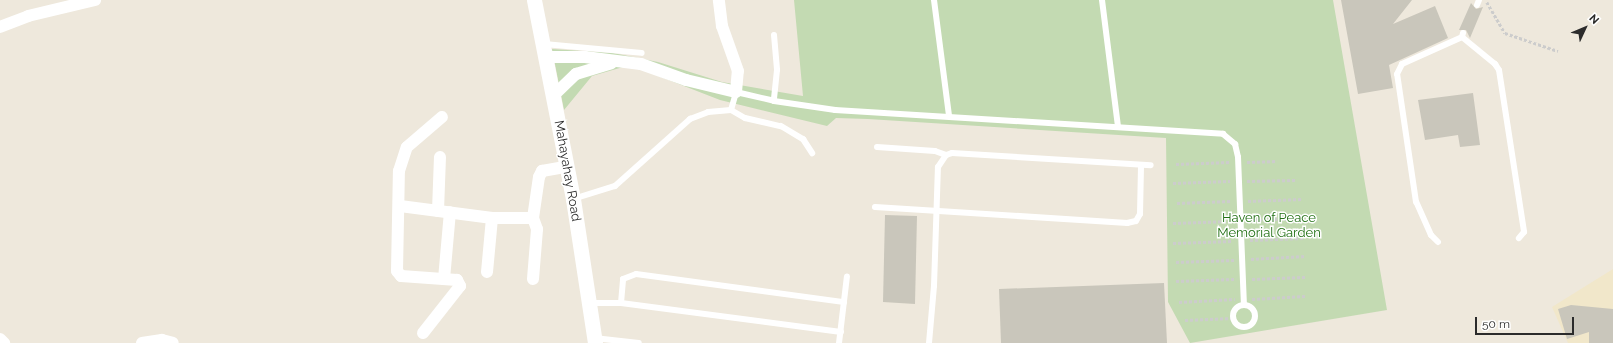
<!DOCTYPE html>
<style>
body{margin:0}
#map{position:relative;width:1613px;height:343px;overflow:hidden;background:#eee8dc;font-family:Raleway,sans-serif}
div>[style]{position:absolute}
.education>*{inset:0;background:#f1e7ca}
.cemetery>*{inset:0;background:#c3dab2}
.building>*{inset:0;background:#c9c6bb}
.path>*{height:2.5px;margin-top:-1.25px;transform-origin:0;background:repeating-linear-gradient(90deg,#ccc 0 3px,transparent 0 5px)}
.service>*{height:6px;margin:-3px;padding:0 3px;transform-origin:3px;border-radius:3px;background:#fff}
.service>.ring{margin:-3px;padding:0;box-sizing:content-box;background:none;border:6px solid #fff;border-radius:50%}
.minor>*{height:12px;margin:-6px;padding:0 6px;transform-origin:6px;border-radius:6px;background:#fff}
.tertiary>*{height:15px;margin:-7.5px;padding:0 7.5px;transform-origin:7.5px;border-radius:7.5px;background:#fff}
span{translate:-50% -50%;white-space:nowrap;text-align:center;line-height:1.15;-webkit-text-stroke:3px #fff;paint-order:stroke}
.street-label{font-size:13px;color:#2b2b2b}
.park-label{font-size:13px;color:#227014}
.north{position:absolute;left:1565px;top:8px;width:40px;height:40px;-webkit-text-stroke:3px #fff;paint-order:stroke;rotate:46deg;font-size:11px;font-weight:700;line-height:16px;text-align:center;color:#2b2b2b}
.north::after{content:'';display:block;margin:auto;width:14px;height:18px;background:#2b2b2b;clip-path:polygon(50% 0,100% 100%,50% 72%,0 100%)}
.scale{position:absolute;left:1475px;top:317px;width:99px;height:18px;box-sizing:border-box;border:2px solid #2b2b2b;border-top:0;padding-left:5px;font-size:12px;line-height:14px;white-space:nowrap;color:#2b2b2b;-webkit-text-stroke:3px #fff;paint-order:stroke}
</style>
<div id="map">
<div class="education">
<div style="clip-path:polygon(1613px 269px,1613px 343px,1568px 343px,1552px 307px)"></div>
</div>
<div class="cemetery">
<div style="clip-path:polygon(794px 0,1333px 0,1387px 310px,1190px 343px,1168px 302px,1166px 138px,868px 119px,836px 118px,827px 126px,720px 100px,630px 65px,592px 76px,564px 110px,552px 49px,613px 53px,658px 62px,722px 82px,803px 96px)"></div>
</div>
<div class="building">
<div style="clip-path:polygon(1341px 0,1412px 0,1393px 24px,1435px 6px,1448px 38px,1389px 65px,1393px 88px,1358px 94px)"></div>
<div style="clip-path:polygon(1471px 3px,1476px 9px,1483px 7px,1470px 38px,1466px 30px,1459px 30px)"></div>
<div style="clip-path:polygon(1473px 93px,1480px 145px,1460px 147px,1458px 135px,1425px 140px,1418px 100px)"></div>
<div style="clip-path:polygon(885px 215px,917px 216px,915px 304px,883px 302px)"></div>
<div style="clip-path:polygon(1164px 283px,1167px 343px,1001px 343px,999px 289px)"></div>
<div style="clip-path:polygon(1571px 305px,1613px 309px,1613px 343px,1589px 343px,1589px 332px,1567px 339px,1558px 309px)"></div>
</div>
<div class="path">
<div style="left:1487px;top:2px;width:36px;rotate:60deg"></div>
<div style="left:1505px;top:33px;width:56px;rotate:18.8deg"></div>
<div style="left:1247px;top:162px;width:30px;rotate:-2deg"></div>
<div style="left:1176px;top:164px;width:54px;rotate:-2.1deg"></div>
<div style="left:1247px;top:181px;width:49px;rotate:-1.2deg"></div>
<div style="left:1173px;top:183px;width:57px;rotate:-2deg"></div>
<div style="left:1248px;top:201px;width:55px;rotate:-2.1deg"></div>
<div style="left:1177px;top:203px;width:54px;rotate:-2.1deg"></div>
<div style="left:1249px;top:220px;width:54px;rotate:-2.1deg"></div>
<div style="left:1173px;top:223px;width:59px;rotate:-1.9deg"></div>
<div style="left:1250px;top:240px;width:54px;rotate:-2.1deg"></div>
<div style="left:1173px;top:243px;width:60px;rotate:-1.9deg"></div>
<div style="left:1251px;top:259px;width:55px;rotate:-3.1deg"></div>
<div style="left:1176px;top:262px;width:58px;rotate:-2deg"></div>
<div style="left:1252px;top:279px;width:53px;rotate:-2.2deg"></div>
<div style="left:1176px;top:281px;width:59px;rotate:-1.9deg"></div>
<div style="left:1252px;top:299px;width:53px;rotate:-3.2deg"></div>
<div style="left:1179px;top:302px;width:56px;rotate:-3.1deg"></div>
<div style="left:1185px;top:320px;width:48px;rotate:-2.4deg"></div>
</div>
<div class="service">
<div style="left:934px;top:0;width:117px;rotate:82.6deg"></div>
<div style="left:1102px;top:0;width:127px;rotate:82.8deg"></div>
<div style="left:1477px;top:5px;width:5px;rotate:-68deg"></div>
<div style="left:1463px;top:33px;width:4px;rotate:104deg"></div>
<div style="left:1462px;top:37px;width:43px;rotate:39.3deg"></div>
<div style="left:1495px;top:64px;width:7px;rotate:56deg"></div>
<div style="left:1499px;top:70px;width:164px;rotate:81.2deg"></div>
<div style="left:1524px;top:232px;width:8px;rotate:130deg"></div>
<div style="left:774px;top:35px;width:35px;rotate:85deg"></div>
<div style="left:777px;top:70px;width:31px;rotate:96deg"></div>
<div style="left:544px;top:44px;width:98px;rotate:5.2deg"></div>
<div style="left:731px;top:110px;width:16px;rotate:30deg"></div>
<div style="left:745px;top:118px;width:37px;rotate:13deg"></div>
<div style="left:781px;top:126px;width:26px;rotate:31deg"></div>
<div style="left:803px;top:139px;width:17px;rotate:57deg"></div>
<div style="left:877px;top:147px;width:58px;rotate:3.9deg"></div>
<div style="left:935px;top:151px;width:12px;rotate:20deg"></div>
<div style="left:573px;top:199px;width:44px;rotate:-17.2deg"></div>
<div style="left:615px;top:186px;width:101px;rotate:-41.8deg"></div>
<div style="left:690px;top:119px;width:19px;rotate:-21deg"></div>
<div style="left:708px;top:112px;width:23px;rotate:-5deg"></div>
<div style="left:731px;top:110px;width:19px;rotate:-74deg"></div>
<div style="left:736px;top:92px;width:39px;rotate:13deg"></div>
<div style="left:774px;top:101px;width:62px;rotate:8.4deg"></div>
<div style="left:835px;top:110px;width:389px;rotate:3.5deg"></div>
<div style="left:1223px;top:134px;width:16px;rotate:40deg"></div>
<div style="left:1235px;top:144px;width:13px;rotate:77deg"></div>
<div style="left:1238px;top:157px;width:147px;rotate:87.7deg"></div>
<div style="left:875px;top:207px;width:253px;rotate:3.6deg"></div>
<div style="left:1127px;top:223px;width:9px;rotate:-13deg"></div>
<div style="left:1136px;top:221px;width:8px;rotate:-60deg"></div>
<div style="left:1140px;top:214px;width:49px;rotate:-88.8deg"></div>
<div style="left:1438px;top:242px;width:10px;rotate:-135deg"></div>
<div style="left:1431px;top:235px;width:36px;rotate:-114deg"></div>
<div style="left:1416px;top:202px;width:129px;rotate:-98.4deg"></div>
<div style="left:1397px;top:74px;width:11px;rotate:-63deg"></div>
<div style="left:1402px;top:64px;width:66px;rotate:-24.2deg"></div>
<div style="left:590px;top:303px;width:31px"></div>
<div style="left:621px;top:303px;width:222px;rotate:7.5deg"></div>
<div style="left:621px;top:303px;width:24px;rotate:-85deg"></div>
<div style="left:623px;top:279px;width:14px;rotate:-21deg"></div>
<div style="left:636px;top:274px;width:210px;rotate:7.7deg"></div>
<div class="ring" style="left:1233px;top:305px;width:16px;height:16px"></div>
<div style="left:594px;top:338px;width:45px;rotate:6.3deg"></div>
<div style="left:839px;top:343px;width:67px;rotate:-83.2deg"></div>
<div style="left:929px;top:343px;width:57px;rotate:-85deg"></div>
<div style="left:934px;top:286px;width:119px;rotate:-88.1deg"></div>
<div style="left:938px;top:167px;width:14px;rotate:-56deg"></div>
<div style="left:946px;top:155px;width:6px;rotate:-18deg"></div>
<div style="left:952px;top:153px;width:199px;rotate:3.5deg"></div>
</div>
<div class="minor">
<div style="left:0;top:27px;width:30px;rotate:-21deg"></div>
<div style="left:28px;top:16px;width:69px;rotate:-13.4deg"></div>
<div style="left:547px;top:57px;width:38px"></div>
<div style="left:585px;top:57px;width:56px;rotate:7.1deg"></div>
<div style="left:641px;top:64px;width:48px;rotate:19.6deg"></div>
<div style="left:686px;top:80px;width:51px;rotate:13.5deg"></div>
<div style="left:736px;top:92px;width:21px;rotate:-85deg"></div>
<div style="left:738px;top:71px;width:48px;rotate:-109.6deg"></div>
<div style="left:722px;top:26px;width:26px;rotate:-97deg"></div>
<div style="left:553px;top:96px;width:32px;rotate:-44deg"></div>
<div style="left:576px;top:74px;width:37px;rotate:-17deg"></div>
<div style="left:400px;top:206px;width:93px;rotate:7.4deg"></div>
<div style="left:492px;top:218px;width:41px"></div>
<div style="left:438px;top:211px;width:54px;rotate:-87.9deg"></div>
<div style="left:487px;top:272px;width:54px;rotate:-84.7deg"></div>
<div style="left:444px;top:279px;width:67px;rotate:-84.9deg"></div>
<div style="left:533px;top:279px;width:50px;rotate:-85.4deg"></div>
<div style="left:537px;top:229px;width:12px;rotate:-110deg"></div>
<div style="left:533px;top:218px;width:41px;rotate:-81.7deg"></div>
<div style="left:539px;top:177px;width:7px;rotate:-63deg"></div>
<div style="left:542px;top:171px;width:23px;rotate:-10deg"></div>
<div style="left:423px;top:333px;width:60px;rotate:-51.8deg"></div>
<div style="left:460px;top:286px;width:7px;rotate:-117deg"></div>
<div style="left:457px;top:280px;width:56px;rotate:-175.9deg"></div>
<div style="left:401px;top:276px;width:6px;rotate:-129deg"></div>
<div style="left:397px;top:271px;width:100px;rotate:-88.9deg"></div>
<div style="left:399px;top:171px;width:25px;rotate:-72deg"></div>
<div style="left:407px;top:147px;width:46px;rotate:-40.6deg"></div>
<div style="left:0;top:339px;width:6px;rotate:45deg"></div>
<div style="left:142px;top:343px;width:20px;rotate:-9deg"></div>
<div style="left:162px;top:340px;width:11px;rotate:15deg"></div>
</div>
<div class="tertiary">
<div style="left:534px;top:0;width:203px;rotate:78.9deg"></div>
<div style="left:573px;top:199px;width:146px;rotate:81.3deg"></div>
</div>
<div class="street-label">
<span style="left:567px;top:171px;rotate:80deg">Mahayahay Road</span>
</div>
<div class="park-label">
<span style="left:1269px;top:226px">Haven of Peace<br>Memorial Garden</span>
</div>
<div class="north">N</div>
<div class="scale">50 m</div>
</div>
